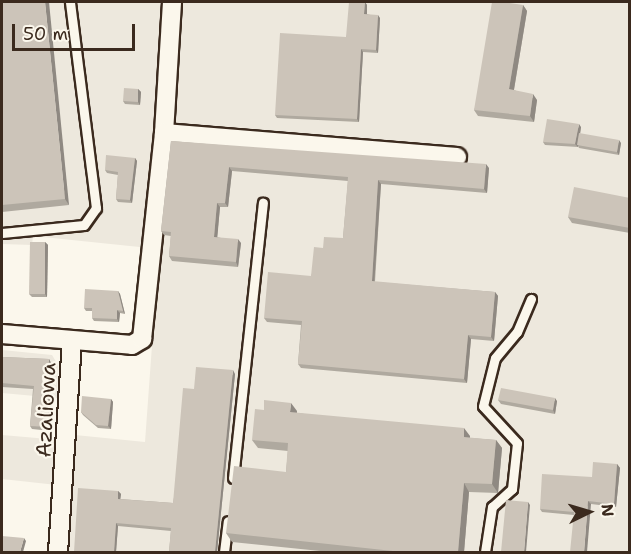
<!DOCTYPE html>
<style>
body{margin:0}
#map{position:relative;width:631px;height:554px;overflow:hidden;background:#fbf7ec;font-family:"Shantell Sans",sans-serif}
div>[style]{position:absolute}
.built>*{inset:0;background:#ede8dd}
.roads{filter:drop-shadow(2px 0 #3b2a1e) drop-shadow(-2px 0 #3b2a1e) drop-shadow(0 2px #3b2a1e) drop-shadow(0 -2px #3b2a1e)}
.lane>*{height:9px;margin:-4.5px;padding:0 4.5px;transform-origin:4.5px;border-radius:4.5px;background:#fbf7ec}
.street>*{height:18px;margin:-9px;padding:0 9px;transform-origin:9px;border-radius:9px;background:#fbf7ec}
.wall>*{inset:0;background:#afa99f}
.shaded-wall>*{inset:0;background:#8f8982}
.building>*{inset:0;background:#ccc4b9}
span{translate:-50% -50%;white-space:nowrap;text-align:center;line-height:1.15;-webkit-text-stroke:4.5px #fbf7ec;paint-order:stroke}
.street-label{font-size:21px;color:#3b2a1e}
.frame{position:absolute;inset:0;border:3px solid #3b2a1e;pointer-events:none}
.north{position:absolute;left:559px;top:482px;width:60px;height:60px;-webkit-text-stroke:4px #fbf7ec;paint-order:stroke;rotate:85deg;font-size:16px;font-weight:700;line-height:24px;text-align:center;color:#3b2a1e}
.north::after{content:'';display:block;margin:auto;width:21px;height:27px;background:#3b2a1e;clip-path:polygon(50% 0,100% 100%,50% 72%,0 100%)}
.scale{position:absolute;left:12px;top:24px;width:123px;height:27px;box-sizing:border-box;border:3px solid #3b2a1e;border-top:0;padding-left:8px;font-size:18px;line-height:21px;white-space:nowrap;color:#3b2a1e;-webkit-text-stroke:4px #fbf7ec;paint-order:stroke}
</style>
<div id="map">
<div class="built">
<div style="clip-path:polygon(2px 2px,629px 2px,629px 552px,64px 552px,75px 435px,145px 442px,159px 249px,33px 236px,32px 245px,2px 244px)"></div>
<div style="clip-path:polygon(2px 350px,52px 355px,58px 365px,57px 398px,2px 393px)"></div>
<div style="clip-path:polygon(2px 435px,60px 440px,57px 485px,2px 479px)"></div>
</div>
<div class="roads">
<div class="lane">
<div style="left:2px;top:233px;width:82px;rotate:-5.6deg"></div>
<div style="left:84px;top:225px;width:21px;rotate:-55deg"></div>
<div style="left:96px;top:208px;width:208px;rotate:-97.2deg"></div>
<div style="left:233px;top:478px;width:277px;rotate:-83.8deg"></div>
<div style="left:224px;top:552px;width:31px;rotate:-83deg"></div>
<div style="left:485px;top:552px;width:46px;rotate:-81.2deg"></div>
<div style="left:492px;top:507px;width:27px;rotate:-42deg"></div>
<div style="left:512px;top:489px;width:46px;rotate:-83.8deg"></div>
<div style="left:517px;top:443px;width:50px;rotate:-132.6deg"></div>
<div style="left:483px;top:406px;width:49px;rotate:-76deg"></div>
<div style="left:495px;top:358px;width:34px;rotate:-50deg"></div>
<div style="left:517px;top:332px;width:36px;rotate:-67deg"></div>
</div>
<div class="street">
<div style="left:164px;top:133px;width:131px;rotate:-86.5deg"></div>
<div style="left:2px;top:334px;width:130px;rotate:4.8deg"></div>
<div style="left:132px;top:345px;width:12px;rotate:-31deg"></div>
<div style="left:142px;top:339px;width:207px;rotate:-83.9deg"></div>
<div style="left:164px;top:133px;width:294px;rotate:4.7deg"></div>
<div style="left:58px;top:552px;width:211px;rotate:-86.2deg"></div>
</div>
</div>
<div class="wall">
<div style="clip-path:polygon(2px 2px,69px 205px,2px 212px)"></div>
<div style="clip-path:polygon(365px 2px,367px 5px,367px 14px,380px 18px,378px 53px,363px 52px,359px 122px,277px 118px,275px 115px,346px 37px)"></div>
<div style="clip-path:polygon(523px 5px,527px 11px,514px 90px,537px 100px,534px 122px,478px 116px,474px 110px)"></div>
<div style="clip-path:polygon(138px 89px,141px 92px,140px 105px,125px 104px,123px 101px)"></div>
<div style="clip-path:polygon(581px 127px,580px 134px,621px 143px,619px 155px,579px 148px,578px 146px,578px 147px,545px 145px,543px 142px)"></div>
<div style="clip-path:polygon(171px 141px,489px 168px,487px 193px,381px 184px,375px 282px,495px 292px,498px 296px,494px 341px,471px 339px,467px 383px,301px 368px,298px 364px,301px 325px,267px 322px,264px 318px,311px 276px,323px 248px,343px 238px,348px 181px,232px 171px,228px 207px,220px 207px,217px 237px,241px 243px,238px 267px,172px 261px,169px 256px,171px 236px,164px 235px,161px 231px)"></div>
<div style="clip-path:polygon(135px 158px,137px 161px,132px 203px,118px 202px,116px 199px,118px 175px,107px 173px,105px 170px)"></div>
<div style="clip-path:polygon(630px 198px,630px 233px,572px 223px,568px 217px)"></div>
<div style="clip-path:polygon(45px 242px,48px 245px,47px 297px,32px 297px,29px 294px)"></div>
<div style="clip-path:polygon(118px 291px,120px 294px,125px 314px,120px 313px,119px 322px,94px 321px,92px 318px,92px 311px,86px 311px,84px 308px)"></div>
<div style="clip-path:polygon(2px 357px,49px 359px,51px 363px,51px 431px,32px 429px,30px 426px,33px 389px,2px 387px)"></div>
<div style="clip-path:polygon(235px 374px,217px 552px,169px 552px,171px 531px,118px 526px,116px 552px,74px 552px,118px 491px,121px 494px,120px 499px,173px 503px,194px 389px)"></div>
<div style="clip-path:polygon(111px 399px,113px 402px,111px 429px,98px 428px,83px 415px,81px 412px)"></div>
<div style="clip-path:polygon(498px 400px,557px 401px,555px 414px,501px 404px)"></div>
<div style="clip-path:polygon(297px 411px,297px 413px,470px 436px,470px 438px,496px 440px,502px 448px,498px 493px,469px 492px,464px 552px,330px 552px,232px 542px,226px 533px,286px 472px,288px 451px,258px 448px,252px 440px)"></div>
<div style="clip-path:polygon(617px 464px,620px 468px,616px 507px,591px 504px,574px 515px,542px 512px,540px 509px,592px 477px)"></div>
</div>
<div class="shaded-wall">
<div style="clip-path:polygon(45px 2px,49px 2px,69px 205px,65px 199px)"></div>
<div style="clip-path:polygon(365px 2px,367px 5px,367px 17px,364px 14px)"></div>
<div style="clip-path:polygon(523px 5px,527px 11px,513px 95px,509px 89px)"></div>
<div style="clip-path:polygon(378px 15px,380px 18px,378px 53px,376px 50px)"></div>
<div style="clip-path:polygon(361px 49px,363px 52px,359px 122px,357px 119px)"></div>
<div style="clip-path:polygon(138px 89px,141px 92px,140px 105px,138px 102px)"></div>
<div style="clip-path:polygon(533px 94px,537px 100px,534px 122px,530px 116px)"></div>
<div style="clip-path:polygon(579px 124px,581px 127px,578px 147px,575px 144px)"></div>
<div style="clip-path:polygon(619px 140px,621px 143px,619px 155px,617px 152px)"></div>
<div style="clip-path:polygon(135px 158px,137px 161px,132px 203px,130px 200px)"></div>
<div style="clip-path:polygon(486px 164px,489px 168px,487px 193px,484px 189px)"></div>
<div style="clip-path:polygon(229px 167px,232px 171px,228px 207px,225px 203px)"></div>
<div style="clip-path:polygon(378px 180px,381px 184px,374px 286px,372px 281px)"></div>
<div style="clip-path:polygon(217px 203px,220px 207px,217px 241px,214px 237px)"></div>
<div style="clip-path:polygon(238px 239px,241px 243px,238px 267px,236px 262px)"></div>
<div style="clip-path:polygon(45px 242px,48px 245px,47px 297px,45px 294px)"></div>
<div style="clip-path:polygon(2px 248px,3px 250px,2px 264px)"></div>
<div style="clip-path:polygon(118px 291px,120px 294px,125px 314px,123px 311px)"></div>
<div style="clip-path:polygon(495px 292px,498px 296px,494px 341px,491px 337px)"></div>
<div style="clip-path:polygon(117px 310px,120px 313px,119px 322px,117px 319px)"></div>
<div style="clip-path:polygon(468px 335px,471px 339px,467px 383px,464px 379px)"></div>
<div style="clip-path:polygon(49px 359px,51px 363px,51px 431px,48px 427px)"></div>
<div style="clip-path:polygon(233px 370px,235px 374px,217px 552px,215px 552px)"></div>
<div style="clip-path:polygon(555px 398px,557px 401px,555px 414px,553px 410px)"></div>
<div style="clip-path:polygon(111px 399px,113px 402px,111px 429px,108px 426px)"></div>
<div style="clip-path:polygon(291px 403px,297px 411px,296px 421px,290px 412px)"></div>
<div style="clip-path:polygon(464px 428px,470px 436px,469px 445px,464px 437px)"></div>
<div style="clip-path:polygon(496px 440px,502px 448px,498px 493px,492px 484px)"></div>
<div style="clip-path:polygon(617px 464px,620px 468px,616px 507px,614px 504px)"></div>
<div style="clip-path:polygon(464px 483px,469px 492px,464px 552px,458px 552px)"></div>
<div style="clip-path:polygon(118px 491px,121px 494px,120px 502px,118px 499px)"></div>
<div style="clip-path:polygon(588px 501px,591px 504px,587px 552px,584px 552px)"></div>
<div style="clip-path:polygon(528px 502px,530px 505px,526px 552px,524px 552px)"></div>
<div style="clip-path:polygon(116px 523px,118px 526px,116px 552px,114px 552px)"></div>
<div style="clip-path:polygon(24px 538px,26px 541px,23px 552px,20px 552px)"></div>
</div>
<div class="building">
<div style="clip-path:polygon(2px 2px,45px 2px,65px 199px,2px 205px)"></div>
<div style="clip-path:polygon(349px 2px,365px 2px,364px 14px,378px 15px,376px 50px,361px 49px,357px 119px,275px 115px,280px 33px,346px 37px)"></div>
<div style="clip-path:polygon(492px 2px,503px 2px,523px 5px,509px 89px,533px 94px,530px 116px,474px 110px)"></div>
<div style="clip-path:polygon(124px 88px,138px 89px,138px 102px,123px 101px)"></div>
<div style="clip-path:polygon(547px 119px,579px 124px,575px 144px,543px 142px)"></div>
<div style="clip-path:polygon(579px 133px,619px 140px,617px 152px,577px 145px)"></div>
<div style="clip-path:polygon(171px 141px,486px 164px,484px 189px,378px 180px,372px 281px,495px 292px,491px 337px,468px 335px,464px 379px,298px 364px,302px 321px,264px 318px,268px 272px,311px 276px,314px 247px,323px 248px,324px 237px,343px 238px,348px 177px,229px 167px,225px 203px,217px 203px,214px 237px,238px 239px,236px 262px,169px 256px,171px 232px,161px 231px)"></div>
<div style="clip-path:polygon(106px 155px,135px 158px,130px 200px,116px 199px,118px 172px,105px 170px)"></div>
<div style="clip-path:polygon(574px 187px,630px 198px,630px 228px,568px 217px)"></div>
<div style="clip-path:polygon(30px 242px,45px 242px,45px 294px,29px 294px)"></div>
<div style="clip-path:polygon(85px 289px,118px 291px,123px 311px,117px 310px,117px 319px,92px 318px,92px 308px,84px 308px)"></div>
<div style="clip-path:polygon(2px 357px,49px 359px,48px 427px,30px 426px,34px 386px,2px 383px)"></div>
<div style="clip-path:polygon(196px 367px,233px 370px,215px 552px,169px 552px,171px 528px,116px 523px,114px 552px,74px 552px,78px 488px,118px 491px,118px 499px,173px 503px,183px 388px,194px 389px)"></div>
<div style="clip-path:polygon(501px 388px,555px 398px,553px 410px,498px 400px)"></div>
<div style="clip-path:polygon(82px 396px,111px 399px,108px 426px,96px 425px,81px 412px)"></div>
<div style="clip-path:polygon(264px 400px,291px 403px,290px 412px,464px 428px,464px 437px,496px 440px,492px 484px,464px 483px,458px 552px,402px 552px,226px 533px,234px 466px,286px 472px,288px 443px,252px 440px,255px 409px,264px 410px)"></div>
<div style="clip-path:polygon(593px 462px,617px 464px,614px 504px,588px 501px,584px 552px,570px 552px,574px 512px,540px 509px,542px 474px,592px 477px)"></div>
<div style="clip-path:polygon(506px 500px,528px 502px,524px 552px,501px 552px)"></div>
<div style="clip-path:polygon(2px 536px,24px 538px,20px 552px,2px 552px)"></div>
</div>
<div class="street-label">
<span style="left:46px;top:410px;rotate:-87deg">Azaliowa</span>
</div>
<div class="frame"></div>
<div class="north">N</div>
<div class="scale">50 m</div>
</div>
